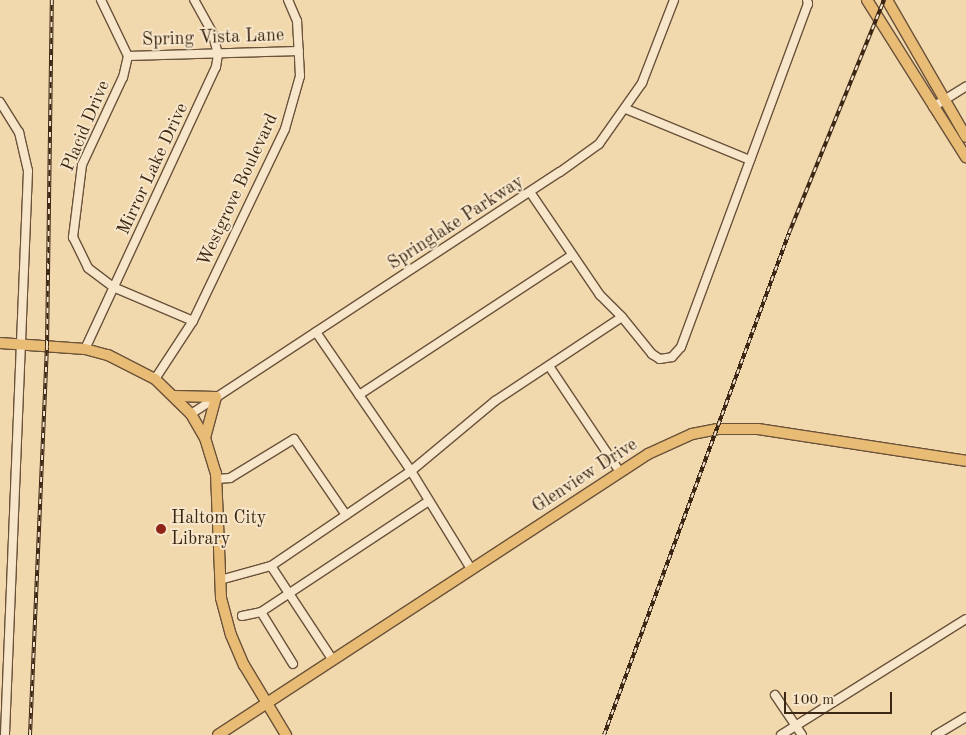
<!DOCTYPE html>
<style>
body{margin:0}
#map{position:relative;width:966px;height:735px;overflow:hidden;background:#f2d8ad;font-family:"Old Standard TT",serif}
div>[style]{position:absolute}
.roads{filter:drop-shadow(1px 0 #6a523a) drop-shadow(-1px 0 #6a523a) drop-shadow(0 1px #6a523a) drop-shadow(0 -1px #6a523a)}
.minor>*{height:8px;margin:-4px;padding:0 4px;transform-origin:4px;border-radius:4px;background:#f7e6ca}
.major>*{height:10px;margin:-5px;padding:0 5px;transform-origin:5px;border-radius:5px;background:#e9bc76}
.rail>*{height:4px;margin-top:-2px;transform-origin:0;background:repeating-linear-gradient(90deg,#f7e6ca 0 5.5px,#3c2614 0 11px);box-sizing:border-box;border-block:1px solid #3c2614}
.dots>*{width:14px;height:14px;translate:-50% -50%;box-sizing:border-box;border:2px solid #f7e6ca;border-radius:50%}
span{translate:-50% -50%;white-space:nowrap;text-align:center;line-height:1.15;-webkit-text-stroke:4px #f7e6ca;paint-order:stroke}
.street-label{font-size:18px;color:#3c2614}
.poi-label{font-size:18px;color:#3c2614}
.left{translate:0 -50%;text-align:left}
.scale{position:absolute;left:784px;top:692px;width:108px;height:22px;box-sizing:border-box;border:2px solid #3c2614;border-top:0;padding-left:6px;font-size:15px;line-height:18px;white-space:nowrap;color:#3c2614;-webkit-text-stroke:4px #f7e6ca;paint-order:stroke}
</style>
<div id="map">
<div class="roads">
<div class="minor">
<div style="left:101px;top:0;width:62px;rotate:64.3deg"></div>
<div style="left:128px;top:56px;width:22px;rotate:103deg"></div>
<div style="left:123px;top:77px;width:97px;rotate:115deg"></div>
<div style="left:82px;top:165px;width:73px;rotate:97.1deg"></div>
<div style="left:73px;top:237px;width:34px;rotate:64deg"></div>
<div style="left:88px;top:268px;width:31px;rotate:37deg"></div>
<div style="left:113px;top:287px;width:87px;rotate:23deg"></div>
<div style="left:128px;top:56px;width:171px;rotate:-1.7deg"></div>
<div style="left:0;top:102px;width:36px;rotate:58deg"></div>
<div style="left:19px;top:132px;width:40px;rotate:77deg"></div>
<div style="left:28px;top:171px;width:564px;rotate:92.34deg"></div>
<div style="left:933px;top:107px;width:39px;rotate:-32deg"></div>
<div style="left:626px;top:109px;width:134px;rotate:22.4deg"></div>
<div style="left:530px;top:192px;width:125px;rotate:55.8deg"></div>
<div style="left:600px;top:295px;width:31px;rotate:45deg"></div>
<div style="left:316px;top:332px;width:168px;rotate:55.6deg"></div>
<div style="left:411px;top:471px;width:115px;rotate:58.5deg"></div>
<div style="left:85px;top:349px;width:311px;rotate:-65.1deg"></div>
<div style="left:216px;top:67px;width:13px;rotate:-81deg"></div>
<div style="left:218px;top:54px;width:23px;rotate:-105deg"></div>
<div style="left:212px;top:32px;width:37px;rotate:-119deg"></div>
<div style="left:549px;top:366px;width:128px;rotate:56.2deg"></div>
<div style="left:155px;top:379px;width:69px;rotate:-56.8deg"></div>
<div style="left:193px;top:321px;width:213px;rotate:-64.4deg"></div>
<div style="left:285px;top:129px;width:55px;rotate:-74.2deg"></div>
<div style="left:300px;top:76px;width:55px;rotate:-93.1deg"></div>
<div style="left:297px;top:21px;width:23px;rotate:-113deg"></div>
<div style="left:359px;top:395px;width:255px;rotate:-33.3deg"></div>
<div style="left:191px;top:414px;width:441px;rotate:-33.3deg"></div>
<div style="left:560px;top:172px;width:48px;rotate:-35.7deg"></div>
<div style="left:599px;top:144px;width:75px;rotate:-54.8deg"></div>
<div style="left:642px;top:83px;width:89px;rotate:-68.9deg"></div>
<div style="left:217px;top:479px;width:13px;rotate:-4deg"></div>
<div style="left:230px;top:478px;width:75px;rotate:-31.4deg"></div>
<div style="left:294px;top:439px;width:92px;rotate:55.6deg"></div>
<div style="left:271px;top:566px;width:111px;rotate:56.7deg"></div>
<div style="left:220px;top:580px;width:53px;rotate:-15.4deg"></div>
<div style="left:271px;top:566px;width:169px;rotate:-34.2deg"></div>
<div style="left:411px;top:471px;width:109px;rotate:-39.8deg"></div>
<div style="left:495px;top:401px;width:152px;rotate:-33.5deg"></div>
<div style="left:622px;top:317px;width:48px;rotate:51deg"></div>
<div style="left:652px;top:354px;width:9px;rotate:32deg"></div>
<div style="left:660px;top:359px;width:12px;rotate:-9deg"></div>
<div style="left:672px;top:357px;width:13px;rotate:-48deg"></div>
<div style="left:681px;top:347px;width:366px;rotate:-69.7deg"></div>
<div style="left:808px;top:4px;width:4px;rotate:-104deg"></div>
<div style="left:261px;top:612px;width:61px;rotate:58.4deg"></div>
<div style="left:242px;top:616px;width:19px;rotate:-12deg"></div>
<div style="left:261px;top:612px;width:201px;rotate:-33.5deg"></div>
<div style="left:775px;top:695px;width:48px;rotate:56deg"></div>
<div style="left:781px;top:735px;width:218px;rotate:-32.1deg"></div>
<div style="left:936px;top:735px;width:35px;rotate:-31deg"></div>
</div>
<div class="major">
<div style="left:867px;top:0;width:186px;rotate:57.8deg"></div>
<div style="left:887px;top:0;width:158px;rotate:60deg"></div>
<div style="left:0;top:343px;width:85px;rotate:4deg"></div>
<div style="left:85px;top:349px;width:24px;rotate:15deg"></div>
<div style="left:108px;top:355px;width:53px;rotate:27.1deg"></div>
<div style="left:155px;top:379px;width:50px;rotate:44.2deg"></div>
<div style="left:191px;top:414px;width:28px;rotate:60deg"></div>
<div style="left:205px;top:438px;width:37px;rotate:73deg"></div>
<div style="left:216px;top:473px;width:125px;rotate:87.7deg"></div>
<div style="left:221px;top:598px;width:38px;rotate:75deg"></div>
<div style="left:231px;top:635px;width:33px;rotate:67deg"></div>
<div style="left:244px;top:665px;width:82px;rotate:59deg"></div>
<div style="left:174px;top:396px;width:42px;rotate:1.4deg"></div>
<div style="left:216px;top:397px;width:42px;rotate:105deg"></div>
<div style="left:218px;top:735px;width:514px;rotate:-33.16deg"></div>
<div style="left:648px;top:454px;width:48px;rotate:-24.4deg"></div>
<div style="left:692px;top:434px;width:25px;rotate:-11deg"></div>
<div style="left:717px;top:429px;width:41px"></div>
<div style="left:758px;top:429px;width:210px;rotate:8.7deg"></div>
</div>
</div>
<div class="rail">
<div style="left:30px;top:735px;width:389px;rotate:-87.5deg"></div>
<div style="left:47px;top:346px;width:346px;rotate:-89.2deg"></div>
<div style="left:604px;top:735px;width:535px;rotate:-69.77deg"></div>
<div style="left:789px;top:233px;width:252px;rotate:-67.8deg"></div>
</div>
<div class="dots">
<div style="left:161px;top:529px;background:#8f2418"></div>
</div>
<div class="street-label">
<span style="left:213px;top:38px;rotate:-2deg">Spring Vista Lane</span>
<span style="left:86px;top:126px;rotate:-67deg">Placid Drive</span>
<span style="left:153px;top:169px;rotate:-65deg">Mirror Lake Drive</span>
<span style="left:238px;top:190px;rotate:-65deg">Westgrove Boulevard</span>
<span style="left:456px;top:223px;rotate:-33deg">Springlake Parkway</span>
<span style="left:585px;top:476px;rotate:-33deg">Glenview Drive</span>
</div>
<div class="poi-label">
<span class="left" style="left:171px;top:529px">Haltom City<br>Library</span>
</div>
<div class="scale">100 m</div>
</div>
